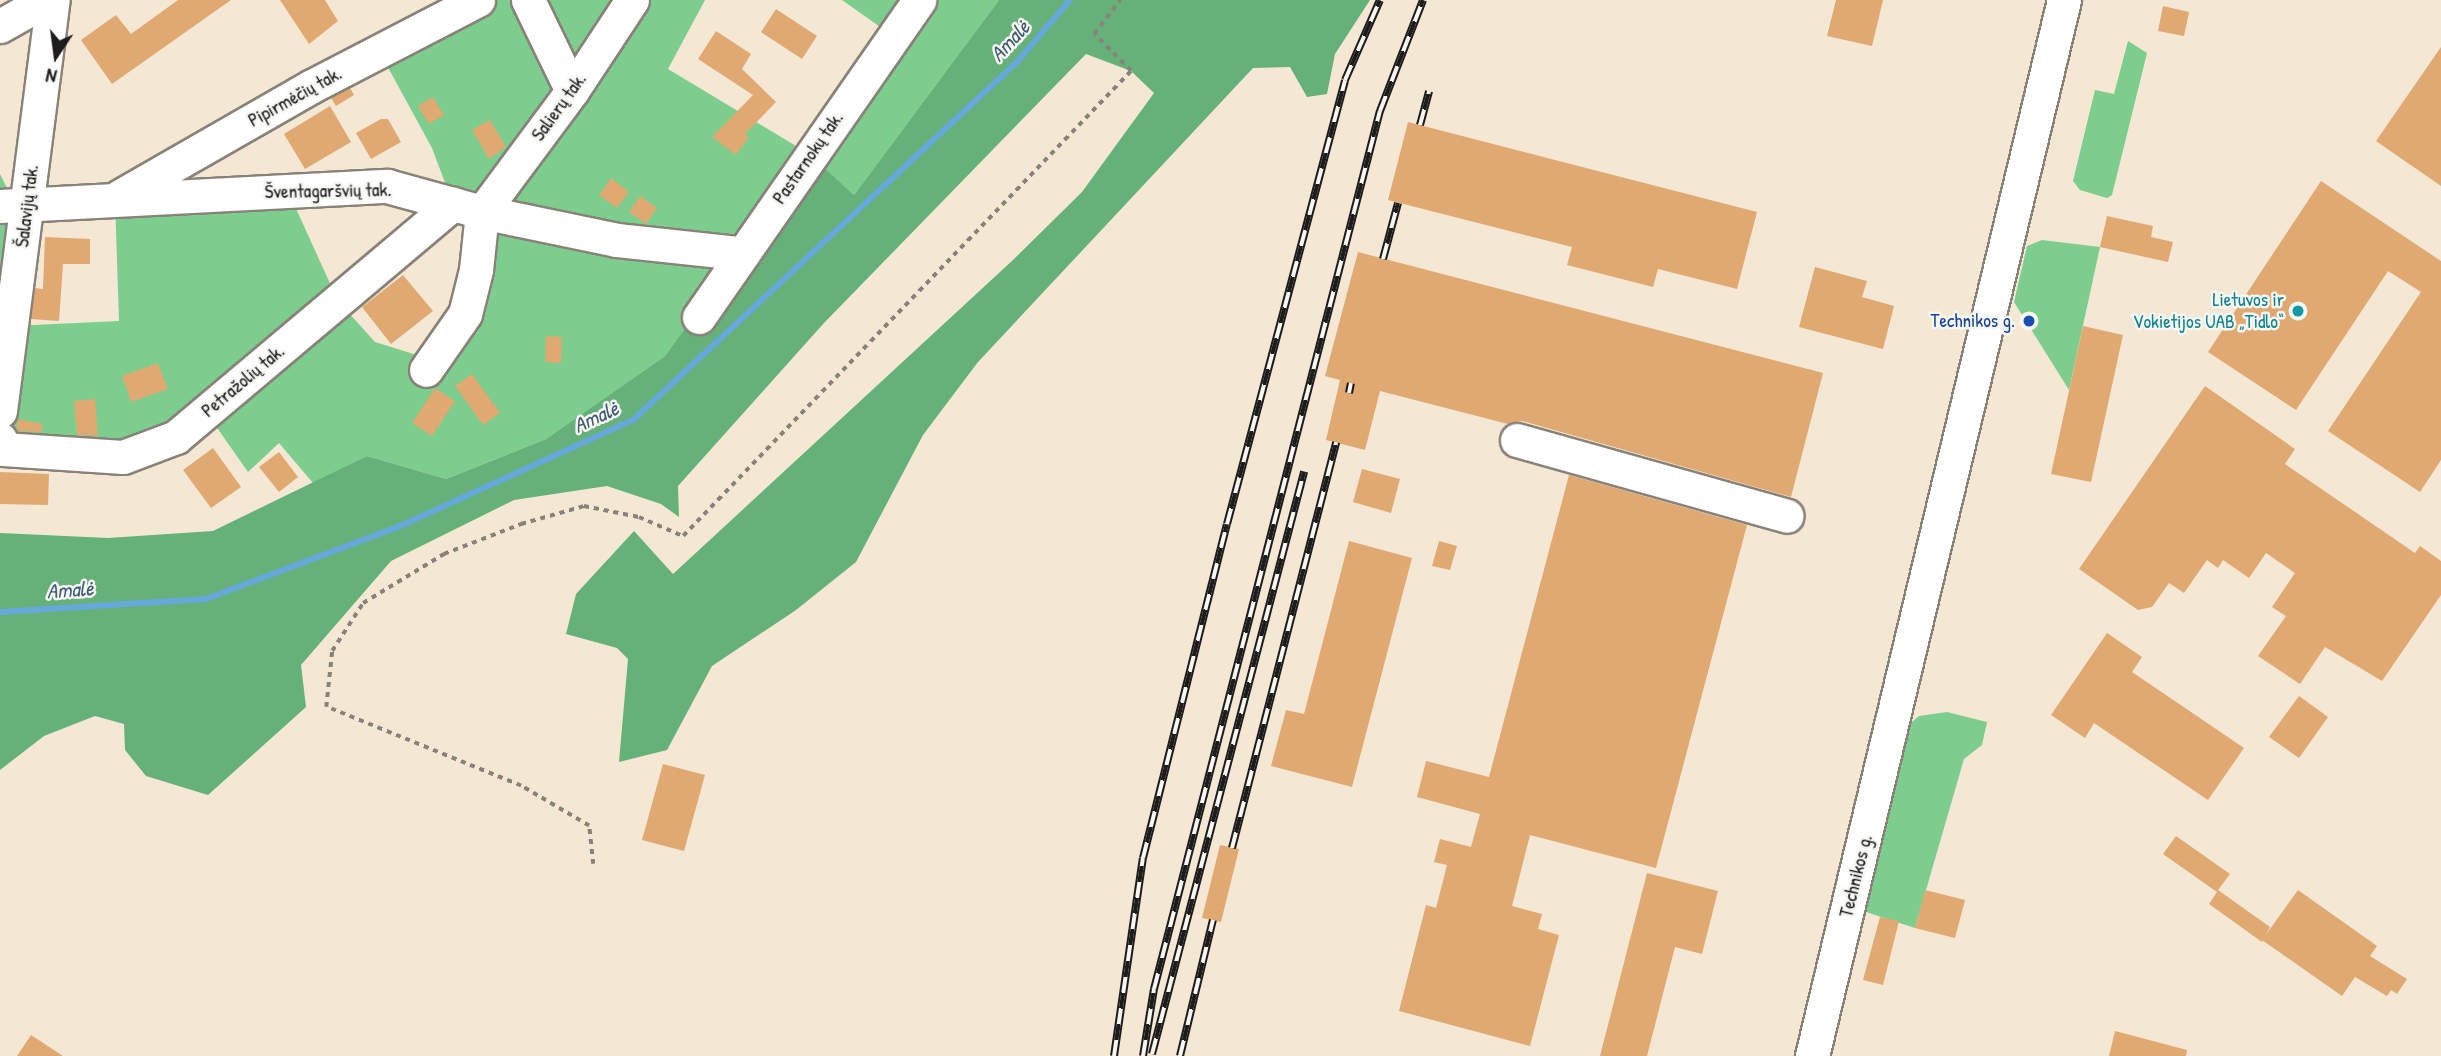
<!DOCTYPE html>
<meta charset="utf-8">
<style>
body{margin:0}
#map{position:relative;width:2441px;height:1056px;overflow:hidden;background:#f4e7d4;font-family:"Patrick Hand",sans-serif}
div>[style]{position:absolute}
.green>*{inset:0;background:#7dcd8e}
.forest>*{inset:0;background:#66b079}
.stream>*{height:6px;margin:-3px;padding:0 3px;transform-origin:3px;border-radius:3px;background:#67a8db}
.building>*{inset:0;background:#e0a972}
.path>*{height:3.5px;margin-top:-1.75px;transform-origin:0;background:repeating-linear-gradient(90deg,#888278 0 5px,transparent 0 10px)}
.roads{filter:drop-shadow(2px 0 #888278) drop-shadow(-2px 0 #888278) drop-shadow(0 2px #888278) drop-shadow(0 -2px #888278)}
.minor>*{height:33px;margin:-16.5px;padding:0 16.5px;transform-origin:16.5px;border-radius:16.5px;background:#fff}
.rail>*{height:8px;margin-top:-4px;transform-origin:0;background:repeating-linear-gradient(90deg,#f6f6f2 0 16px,#1c1c1c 0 32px);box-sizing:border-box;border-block:2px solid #1c1c1c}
.dots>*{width:19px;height:19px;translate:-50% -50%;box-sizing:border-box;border:4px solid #f6f6f2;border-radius:50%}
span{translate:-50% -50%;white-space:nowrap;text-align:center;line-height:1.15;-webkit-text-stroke:5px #f6f6f2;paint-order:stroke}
.street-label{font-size:19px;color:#1c1c1c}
.culture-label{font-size:19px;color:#0d838f}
.right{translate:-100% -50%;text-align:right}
.transit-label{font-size:19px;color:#164399}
.water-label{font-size:21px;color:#3e5b72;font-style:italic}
.north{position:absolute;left:21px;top:21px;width:70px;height:70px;-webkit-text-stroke:5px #f6f6f2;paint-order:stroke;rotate:193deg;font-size:19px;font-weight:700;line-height:28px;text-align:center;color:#1c1c1c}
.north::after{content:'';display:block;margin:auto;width:24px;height:32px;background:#1c1c1c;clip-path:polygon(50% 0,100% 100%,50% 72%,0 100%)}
</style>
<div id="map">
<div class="green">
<div style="clip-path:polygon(478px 0,705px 0,668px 69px,811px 155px,893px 36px,842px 0,999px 0,854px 195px,812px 156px,665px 356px,546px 439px,446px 479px,367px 456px,313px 483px,279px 443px,248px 472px,206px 412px,123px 457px,0 439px,0 174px,7px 188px,27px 206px,12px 326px,119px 321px,115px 199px,288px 191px,338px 301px,375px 342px,433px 360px,482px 212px,453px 204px,432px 148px,379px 51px)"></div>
<div style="clip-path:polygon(2128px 41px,2147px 53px,2112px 195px,2107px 198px,2080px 190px,2073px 181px,2095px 90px,2114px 94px)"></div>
<div style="clip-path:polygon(2042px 240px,2100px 247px,2069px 390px,2014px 302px,2027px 246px)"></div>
<div style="clip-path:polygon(1947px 712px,1987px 722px,1982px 745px,1964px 759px,1915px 928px,1866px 912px,1906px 727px,1919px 716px)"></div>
</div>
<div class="forest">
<div style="clip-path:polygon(999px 0,1370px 0,1335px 54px,1327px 94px,1307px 97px,1290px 67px,1253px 68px,978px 362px,923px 435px,856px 562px,796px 610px,712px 666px,667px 750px,619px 762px,628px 659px,617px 648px,566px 634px,576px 594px,634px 531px,673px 574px,1013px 260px,1082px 192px,1154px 93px,1131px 71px,1086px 54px,824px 323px,678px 486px,679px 517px,661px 504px,607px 486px,514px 500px,391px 561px,301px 665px,306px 707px,208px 795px,146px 776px,125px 750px,124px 724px,95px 716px,44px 736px,0 770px,0 533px,108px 538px,213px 531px,367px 456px,446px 479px,546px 439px,665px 356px,811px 155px,854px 195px)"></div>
</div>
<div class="stream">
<div style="left:0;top:612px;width:206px;rotate:-3.6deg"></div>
<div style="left:206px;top:599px;width:205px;rotate:-20.6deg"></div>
<div style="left:398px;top:527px;width:258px;rotate:-24.5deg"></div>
<div style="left:633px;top:420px;width:525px;rotate:-42.99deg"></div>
<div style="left:1017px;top:62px;width:82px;rotate:-49.5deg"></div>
</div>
<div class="building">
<div style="clip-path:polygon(178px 0,231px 0,112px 84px,81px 40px,116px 15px,131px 34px)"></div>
<div style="clip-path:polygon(280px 0,325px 0,338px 21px,309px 44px)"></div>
<div style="clip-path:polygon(1836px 0,1883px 0,1872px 46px,1827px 36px)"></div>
<div style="clip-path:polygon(2163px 6px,2189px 12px,2184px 36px,2158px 31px)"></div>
<div style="clip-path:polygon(776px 9px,817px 36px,802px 59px,761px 32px)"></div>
<div style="clip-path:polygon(716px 31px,751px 54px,742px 69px,776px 102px,745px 134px,749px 137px,736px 155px,712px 137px,753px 95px,698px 59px)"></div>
<div style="clip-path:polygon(2441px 47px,2441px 186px,2376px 141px)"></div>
<div style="clip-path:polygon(350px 88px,354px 95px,336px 106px,331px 98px)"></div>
<div style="clip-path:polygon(433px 97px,444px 115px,429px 124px,418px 106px)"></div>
<div style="clip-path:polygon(330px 106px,351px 142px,305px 169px,284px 134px)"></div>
<div style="clip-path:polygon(381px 119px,388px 119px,401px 142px,371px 159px,356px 133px)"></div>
<div style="clip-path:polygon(490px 120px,506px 147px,489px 159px,472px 130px)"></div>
<div style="clip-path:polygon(1408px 122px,1757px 212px,1737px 289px,1658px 269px,1653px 287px,1567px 265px,1572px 247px,1388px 200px)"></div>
<div style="clip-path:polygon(611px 178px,629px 192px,617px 208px,599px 195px)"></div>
<div style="clip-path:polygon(2321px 181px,2441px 261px,2441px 460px,2420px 492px,2328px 431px,2421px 292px,2388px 271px,2296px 410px,2208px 352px)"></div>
<div style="clip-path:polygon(640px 196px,657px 208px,646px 224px,629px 212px)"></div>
<div style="clip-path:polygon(2107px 216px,2153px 226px,2151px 237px,2173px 242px,2168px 262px,2100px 247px)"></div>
<div style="clip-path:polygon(45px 237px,90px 239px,90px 264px,63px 264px,59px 321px,31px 319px,35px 288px,43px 289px)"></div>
<div style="clip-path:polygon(1358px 252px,1823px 373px,1791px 497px,1522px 421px,1508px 424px,1380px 391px,1365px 450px,1326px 440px,1340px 380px,1325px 376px)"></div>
<div style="clip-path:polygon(1815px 267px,1867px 281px,1862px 297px,1894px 306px,1883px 349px,1799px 327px)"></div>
<div style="clip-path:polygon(403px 275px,433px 311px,391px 344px,362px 307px)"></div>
<div style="clip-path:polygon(2083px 326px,2123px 335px,2091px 482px,2051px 474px)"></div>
<div style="clip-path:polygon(546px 336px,562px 337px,561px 363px,545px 362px)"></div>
<div style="clip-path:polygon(158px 363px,168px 389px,131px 402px,122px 376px)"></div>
<div style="clip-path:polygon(472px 374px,500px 413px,483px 425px,455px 386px)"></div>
<div style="clip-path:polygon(2205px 386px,2295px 449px,2285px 464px,2415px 553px,2420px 546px,2441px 561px,2441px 595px,2382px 681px,2325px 647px,2300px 684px,2258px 656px,2286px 616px,2272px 607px,2295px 573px,2266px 553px,2249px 578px,2223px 560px,2218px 568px,2207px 560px,2184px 593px,2169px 583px,2152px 607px,2138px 610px,2079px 569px)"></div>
<div style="clip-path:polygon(435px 388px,455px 401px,432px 436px,412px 423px)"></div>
<div style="clip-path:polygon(95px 399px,98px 436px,77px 435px,74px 401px)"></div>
<div style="clip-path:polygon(18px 419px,43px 424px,41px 432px,17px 431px)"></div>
<div style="clip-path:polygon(213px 448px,241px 487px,211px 508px,183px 470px)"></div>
<div style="clip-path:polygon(279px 452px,298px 477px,279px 492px,259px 467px)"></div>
<div style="clip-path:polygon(1362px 469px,1400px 479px,1391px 513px,1353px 502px)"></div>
<div style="clip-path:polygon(0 472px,49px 474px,48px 505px,0 504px)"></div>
<div style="clip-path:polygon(1569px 475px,1747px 525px,1656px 868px,1530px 835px,1512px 906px,1542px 914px,1538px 929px,1559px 935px,1530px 1046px,1399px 1011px,1426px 905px,1436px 908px,1447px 865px,1434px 862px,1440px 839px,1471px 847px,1480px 814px,1417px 797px,1426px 761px,1489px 777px)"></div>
<div style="clip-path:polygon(1349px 541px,1412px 558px,1352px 787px,1271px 766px,1286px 710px,1304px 714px)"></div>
<div style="clip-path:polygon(1439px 541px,1457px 546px,1450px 570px,1432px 566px)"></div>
<div style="clip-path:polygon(2107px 633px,2142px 657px,2132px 672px,2244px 748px,2208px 800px,2094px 723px,2085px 738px,2051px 715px)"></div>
<div style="clip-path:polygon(2299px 696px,2328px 717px,2299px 758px,2269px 737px)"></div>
<div style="clip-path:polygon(663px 764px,705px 775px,684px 851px,642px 840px)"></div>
<div style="clip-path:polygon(2176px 836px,2230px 874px,2218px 890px,2270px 927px,2262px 942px,2209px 904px,2217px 892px,2163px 854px)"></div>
<div style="clip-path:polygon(1220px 845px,1239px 849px,1221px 922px,1202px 918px)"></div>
<div style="clip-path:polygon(1647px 873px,1718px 891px,1702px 954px,1675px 947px,1647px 1056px,1600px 1056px)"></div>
<div style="clip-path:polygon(1925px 890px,1965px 900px,1955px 938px,1915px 928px)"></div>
<div style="clip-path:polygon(2298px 890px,2377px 946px,2370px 956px,2407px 979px,2397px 994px,2391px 990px,2387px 996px,2355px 977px,2342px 996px,2262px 940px)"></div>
<div style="clip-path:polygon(1880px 917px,1899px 921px,1883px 985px,1863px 980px)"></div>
<div style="clip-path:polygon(2115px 1031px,2187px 1050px,2186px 1056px,2109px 1056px)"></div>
<div style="clip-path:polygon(31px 1035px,63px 1056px,17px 1056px)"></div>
</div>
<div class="path">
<div style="left:593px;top:864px;width:38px;rotate:-96deg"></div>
<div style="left:589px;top:826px;width:79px;rotate:-149.5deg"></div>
<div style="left:521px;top:786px;width:210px;rotate:-157.9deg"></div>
<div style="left:326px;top:707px;width:56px;rotate:-83.9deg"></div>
<div style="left:332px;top:651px;width:57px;rotate:-57.1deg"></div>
<div style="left:363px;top:603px;width:95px;rotate:-31.2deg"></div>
<div style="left:444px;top:554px;width:83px;rotate:-21.3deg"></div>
<div style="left:521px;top:524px;width:66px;rotate:-15.9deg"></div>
<div style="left:584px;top:506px;width:56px;rotate:11.3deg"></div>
<div style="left:639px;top:517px;width:48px;rotate:23.4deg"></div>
<div style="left:683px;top:536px;width:646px;rotate:-46.07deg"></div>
<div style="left:1131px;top:71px;width:52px;rotate:-135deg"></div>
<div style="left:1094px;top:34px;width:43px;rotate:-52.6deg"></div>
</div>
<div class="roads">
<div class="minor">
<div style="left:528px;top:0;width:101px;rotate:64.2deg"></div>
<div style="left:632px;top:0;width:109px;rotate:123.4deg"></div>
<div style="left:572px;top:91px;width:151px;rotate:126.6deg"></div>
<div style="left:482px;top:212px;width:138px;rotate:11.7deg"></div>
<div style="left:617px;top:240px;width:123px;rotate:6.1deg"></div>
<div style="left:0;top:26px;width:53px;rotate:-29.5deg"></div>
<div style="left:120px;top:196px;width:221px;rotate:-29.8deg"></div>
<div style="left:312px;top:86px;width:187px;rotate:-27.4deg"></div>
<div style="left:0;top:206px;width:388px;rotate:-3deg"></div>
<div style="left:387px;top:186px;width:98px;rotate:15.3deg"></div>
<div style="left:482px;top:212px;width:58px;rotate:95.9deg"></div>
<div style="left:476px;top:270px;width:45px;rotate:104deg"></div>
<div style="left:465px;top:314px;width:68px;rotate:124.9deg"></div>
<div style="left:699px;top:317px;width:386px;rotate:-55.2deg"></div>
<div style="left:0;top:411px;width:414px;rotate:-82.7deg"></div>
<div style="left:0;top:439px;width:10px;rotate:73deg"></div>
<div style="left:3px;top:449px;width:120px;rotate:3.8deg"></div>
<div style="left:123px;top:457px;width:57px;rotate:-20.7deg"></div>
<div style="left:176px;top:437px;width:362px;rotate:-40.1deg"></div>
<div style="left:1517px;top:440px;width:280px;rotate:15.7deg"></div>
<div style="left:1812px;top:1056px;width:1086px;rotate:-76.58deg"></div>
</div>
</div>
<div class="rail">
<div style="left:1420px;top:125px;width:35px;rotate:-75deg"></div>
<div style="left:1383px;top:259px;width:58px;rotate:-75deg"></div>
<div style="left:1349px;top:393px;width:10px;rotate:-79deg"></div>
<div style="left:1232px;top:848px;width:419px;rotate:-75.6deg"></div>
<div style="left:1152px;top:1054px;width:602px;rotate:-75.36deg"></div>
<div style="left:1114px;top:1056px;width:200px;rotate:-81.7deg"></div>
<div style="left:1143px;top:858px;width:344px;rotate:-75.9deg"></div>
<div style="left:1227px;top:524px;width:459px;rotate:-75.1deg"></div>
<div style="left:1345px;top:80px;width:87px;rotate:-66.4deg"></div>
<div style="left:1143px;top:1056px;width:68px;rotate:-80.7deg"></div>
<div style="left:1154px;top:989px;width:907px;rotate:-75.57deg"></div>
<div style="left:1380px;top:111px;width:119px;rotate:-68.8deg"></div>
<div style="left:1180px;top:1056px;width:140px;rotate:-76.4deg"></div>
</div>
<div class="dots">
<div style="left:2298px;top:311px;background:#0f9aa8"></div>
<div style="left:2029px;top:321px;background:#1a4fb4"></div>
</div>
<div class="street-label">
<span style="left:295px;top:97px;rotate:-29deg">Pipirmėčių tak.</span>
<span style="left:559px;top:107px;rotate:-54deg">Salierų tak.</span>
<span style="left:808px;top:158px;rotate:-55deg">Pastarnokų tak.</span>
<span style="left:328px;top:191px;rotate:-1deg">Šventagaršvių tak.</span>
<span style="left:27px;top:206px;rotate:-83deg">Šalavijų tak.</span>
<span style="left:243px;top:381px;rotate:-40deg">Petražolių tak.</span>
<span style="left:1856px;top:876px;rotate:-76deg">Technikos g.</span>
</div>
<div class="culture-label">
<span class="right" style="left:2284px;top:311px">Lietuvos ir<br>Vokietijos UAB „Tidlo“</span>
</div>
<div class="transit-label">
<span class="right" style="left:2015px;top:321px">Technikos g.</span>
</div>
<div class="water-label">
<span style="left:1010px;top:41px;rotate:-47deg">Amalė</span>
<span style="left:596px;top:417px;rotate:-25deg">Amalė</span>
<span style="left:70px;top:590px;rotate:-4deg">Amalė</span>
</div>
<div class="north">N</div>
</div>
